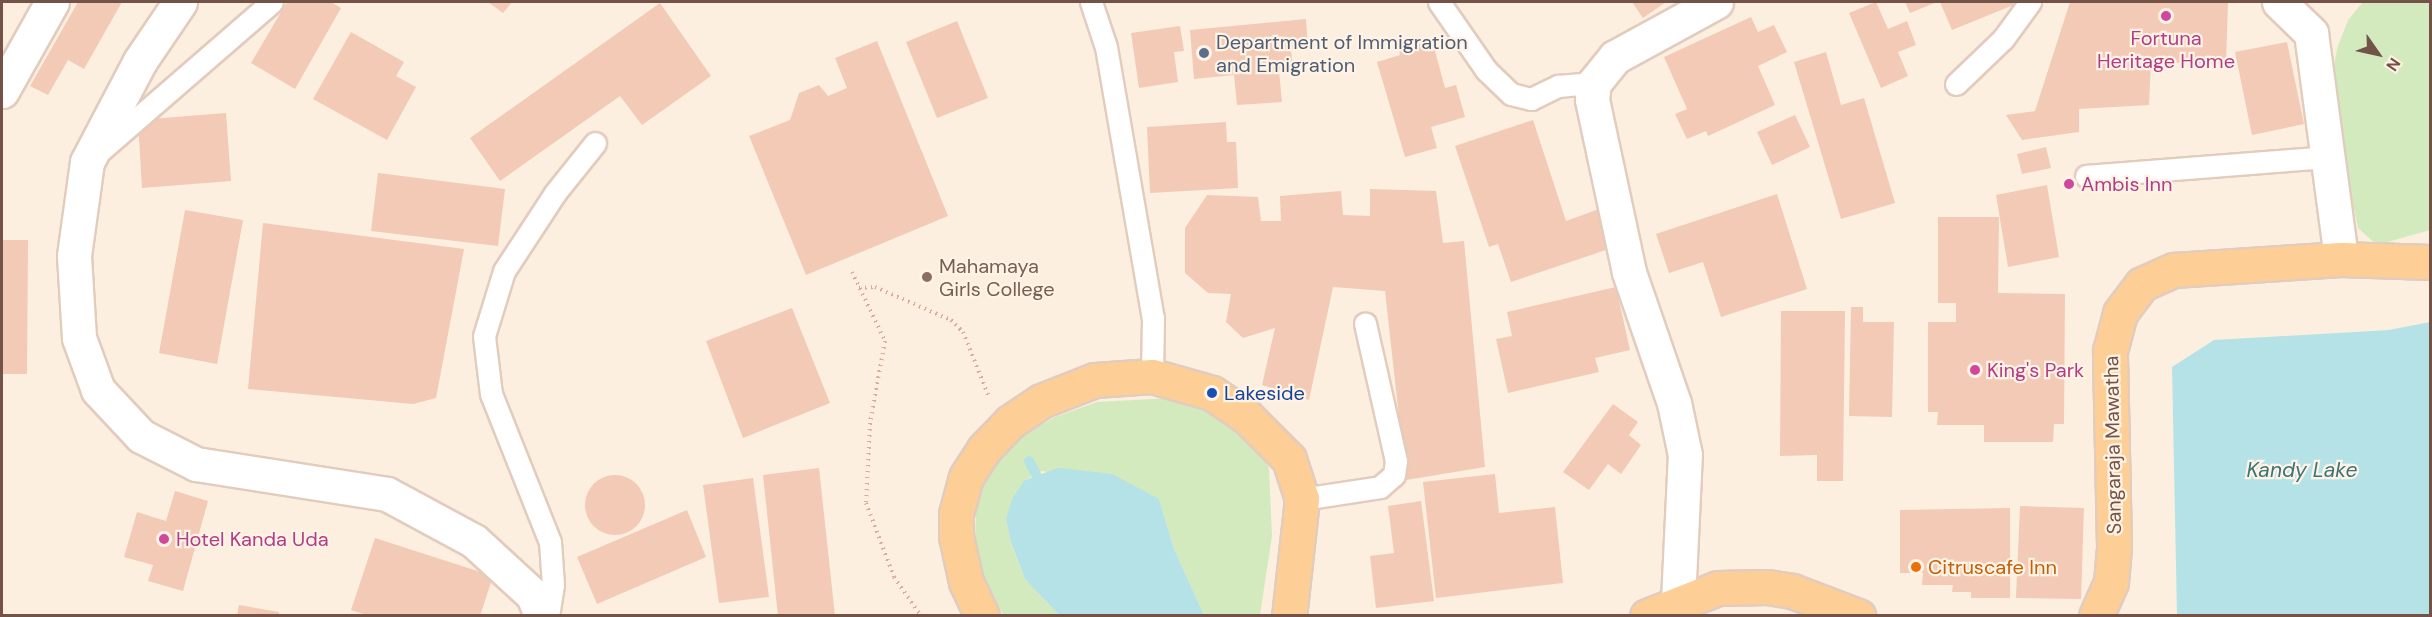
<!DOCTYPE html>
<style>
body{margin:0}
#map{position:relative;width:2432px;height:617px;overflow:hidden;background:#fcefdf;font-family:"DM Sans",sans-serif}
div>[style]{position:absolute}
.green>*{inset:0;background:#d3eabe}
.water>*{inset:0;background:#b4e2e6}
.stream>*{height:10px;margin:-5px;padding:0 5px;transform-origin:5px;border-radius:5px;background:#b4e2e6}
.building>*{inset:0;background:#f2cab6}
.round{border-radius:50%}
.path>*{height:4px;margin-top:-2px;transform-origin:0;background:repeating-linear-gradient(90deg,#d7ad9a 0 1.5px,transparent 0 6px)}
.roads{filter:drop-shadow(2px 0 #e2ccbe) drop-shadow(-2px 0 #e2ccbe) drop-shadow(0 2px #e2ccbe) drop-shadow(0 -2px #e2ccbe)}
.service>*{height:21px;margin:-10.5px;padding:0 10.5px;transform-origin:10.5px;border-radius:10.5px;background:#fff}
.minor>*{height:33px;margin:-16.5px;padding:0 16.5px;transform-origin:16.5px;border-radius:16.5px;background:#fff}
.primary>*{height:33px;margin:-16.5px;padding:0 16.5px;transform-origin:16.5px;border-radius:16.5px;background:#fdcf96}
.dots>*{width:16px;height:16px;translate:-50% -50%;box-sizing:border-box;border:3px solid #fff3e6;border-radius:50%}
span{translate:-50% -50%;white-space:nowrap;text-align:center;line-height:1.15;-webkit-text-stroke:4.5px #fff3e6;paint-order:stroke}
.hotel-label{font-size:20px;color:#b23c85}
.left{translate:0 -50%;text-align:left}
.service-label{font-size:20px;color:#4e5e75}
.education-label{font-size:20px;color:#785e54}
.transit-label{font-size:20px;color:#164399}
.street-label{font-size:20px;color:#735347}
.food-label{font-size:20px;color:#c56008}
.water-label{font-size:21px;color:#3b7379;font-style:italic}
.frame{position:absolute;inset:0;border:3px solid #735347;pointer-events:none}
.north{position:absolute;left:2348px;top:24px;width:60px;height:60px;-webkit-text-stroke:4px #fff3e6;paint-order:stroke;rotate:124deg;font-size:16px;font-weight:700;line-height:24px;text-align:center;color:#735347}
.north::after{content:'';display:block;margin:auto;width:21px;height:27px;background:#735347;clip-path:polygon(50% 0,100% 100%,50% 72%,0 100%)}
</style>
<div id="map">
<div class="green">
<div style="clip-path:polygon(2363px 2px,2430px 3px,2430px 230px,2377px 245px,2358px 228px,2329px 87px,2338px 46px,2348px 20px)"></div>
<div style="clip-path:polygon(1170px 398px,1205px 405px,1259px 444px,1269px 468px,1272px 536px,1260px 615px,1204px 615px,1174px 549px,1159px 499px,1042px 471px,1025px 480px,1006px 519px,1011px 544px,1025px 579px,1059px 615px,1003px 615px,984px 576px,975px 538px,977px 493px,993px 461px,1017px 439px,1055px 417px,1097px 402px)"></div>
</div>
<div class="water">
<div style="clip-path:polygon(2430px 322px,2430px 615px,2177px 615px,2172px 367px,2214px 340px,2389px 330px)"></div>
<div style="clip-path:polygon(1058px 468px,1112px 474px,1159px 499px,1174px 549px,1204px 615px,1059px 615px,1025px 579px,1011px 543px,1006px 519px,1013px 497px,1025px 480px)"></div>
</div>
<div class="stream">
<div style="left:1029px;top:461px;width:15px;rotate:62deg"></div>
</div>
<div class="building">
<div style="clip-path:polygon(78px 2px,122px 2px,84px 69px,68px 60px,48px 95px,30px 86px)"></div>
<div style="clip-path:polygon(287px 2px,331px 2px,341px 8px,295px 89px,251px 63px)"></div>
<div style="clip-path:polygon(488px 2px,512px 2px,503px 13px)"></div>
<div style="clip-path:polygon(1632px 2px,1666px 2px,1643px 18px)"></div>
<div style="clip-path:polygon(1876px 2px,1888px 29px,1907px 21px,1916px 45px,1898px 52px,1908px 76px,1881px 88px,1849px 13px)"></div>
<div style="clip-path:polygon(1905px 2px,1937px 2px,1910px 13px)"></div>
<div style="clip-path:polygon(1940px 2px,2015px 2px,2016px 4px,1952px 30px)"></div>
<div style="clip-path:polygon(2070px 2px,2228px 2px,2226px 64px,2151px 62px,2149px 105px,2079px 109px,2079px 132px,2022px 140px,2006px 115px,2035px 111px)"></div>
<div style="clip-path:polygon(660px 3px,711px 76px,642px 125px,620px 96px,500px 181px,470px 138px)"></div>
<div style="clip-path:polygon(1751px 17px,1758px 32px,1774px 25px,1787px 52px,1758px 66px,1775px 105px,1708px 136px,1706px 131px,1687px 139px,1675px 114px,1687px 109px,1664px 57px)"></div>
<div style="clip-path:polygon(1306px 19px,1308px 48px,1291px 50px,1293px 70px,1279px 71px,1282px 102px,1237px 105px,1234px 75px,1194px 79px,1190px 30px)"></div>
<div style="clip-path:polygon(957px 21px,988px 98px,937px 118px,906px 42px)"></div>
<div style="clip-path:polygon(1180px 26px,1184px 51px,1174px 52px,1178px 82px,1139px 88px,1131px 33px)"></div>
<div style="clip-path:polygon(351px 32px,404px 62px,396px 76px,416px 87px,387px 140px,313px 99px)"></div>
<div style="clip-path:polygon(1432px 40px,1445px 88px,1456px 85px,1465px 117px,1431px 127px,1437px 148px,1405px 157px,1377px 62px,1400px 55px,1399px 50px)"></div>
<div style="clip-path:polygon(877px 41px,948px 216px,806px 275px,749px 136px,790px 120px,799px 93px,819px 85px,828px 96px,847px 88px,835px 58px)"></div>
<div style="clip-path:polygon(2287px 42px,2304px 124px,2252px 135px,2235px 52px)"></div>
<div style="clip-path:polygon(1826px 52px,1841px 105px,1864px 98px,1895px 203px,1841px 219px,1794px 62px)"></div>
<div style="clip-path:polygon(226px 113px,231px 181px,142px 188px,138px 120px)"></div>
<div style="clip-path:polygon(1795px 115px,1810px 147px,1772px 165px,1757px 132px)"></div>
<div style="clip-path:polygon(1533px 120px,1566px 221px,1599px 209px,1612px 248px,1511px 282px,1498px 244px,1489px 247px,1455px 146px)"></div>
<div style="clip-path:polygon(1226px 122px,1227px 142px,1236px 142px,1238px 188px,1150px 193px,1147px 127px)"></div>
<div style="clip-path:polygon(2046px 147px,2051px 168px,2022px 174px,2017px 154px)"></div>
<div style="clip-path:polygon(378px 173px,505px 189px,498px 246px,371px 231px)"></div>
<div style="clip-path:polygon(2047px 185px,2059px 257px,2008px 267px,1996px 195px)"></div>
<div style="clip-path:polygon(1370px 189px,1436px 191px,1443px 243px,1464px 241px,1485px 467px,1406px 480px,1385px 291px,1333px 287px,1309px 400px,1262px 385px,1275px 328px,1243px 338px,1226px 322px,1231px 294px,1208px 293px,1185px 273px,1185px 228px,1207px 195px,1258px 197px,1261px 221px,1281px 221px,1280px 196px,1341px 191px,1343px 215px,1370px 216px)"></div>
<div style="clip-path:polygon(1777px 194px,1807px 289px,1721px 317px,1703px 262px,1669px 273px,1656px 234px)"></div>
<div style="clip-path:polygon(185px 210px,243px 220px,217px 364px,159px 353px)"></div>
<div style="clip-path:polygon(1938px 217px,1999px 217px,1998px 293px,2065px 294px,2064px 424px,2054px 424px,2053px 442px,1984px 442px,1984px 425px,1937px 425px,1938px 412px,1928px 412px,1928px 322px,1956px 322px,1956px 303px,1938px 303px)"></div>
<div style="clip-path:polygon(263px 223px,464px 249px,436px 398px,413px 404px,248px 389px)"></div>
<div style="clip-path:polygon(2px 240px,28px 240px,27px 374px,2px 374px)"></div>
<div style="clip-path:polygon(1616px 287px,1630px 350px,1595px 358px,1599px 372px,1508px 393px,1496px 339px,1512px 336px,1507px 312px)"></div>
<div style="clip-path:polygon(1851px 307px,1863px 307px,1863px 322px,1894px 322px,1892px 417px,1849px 416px)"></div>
<div style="clip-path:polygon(792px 308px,830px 403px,743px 438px,706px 341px)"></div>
<div style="clip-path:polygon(1781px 311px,1845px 311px,1843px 481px,1817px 481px,1817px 455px,1780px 456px)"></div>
<div style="clip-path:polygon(1613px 404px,1638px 422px,1629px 435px,1641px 445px,1621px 474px,1608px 464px,1589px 490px,1563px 472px)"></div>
<div style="clip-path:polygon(819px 468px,835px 616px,778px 616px,763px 475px)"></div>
<div style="clip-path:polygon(1495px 474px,1499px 513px,1555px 507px,1563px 583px,1436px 598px,1423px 482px)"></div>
<div class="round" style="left:585px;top:475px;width:60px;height:60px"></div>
<div style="clip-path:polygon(753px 478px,769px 597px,719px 603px,703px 485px)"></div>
<div style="clip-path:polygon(175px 491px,208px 501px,183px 591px,148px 581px,153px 565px,124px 557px,137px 512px,166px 521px)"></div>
<div style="clip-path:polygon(1421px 501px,1434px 601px,1376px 608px,1370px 556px,1394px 553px,1388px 506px)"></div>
<div style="clip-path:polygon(2020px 506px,2084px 508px,2081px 599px,2016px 598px)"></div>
<div style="clip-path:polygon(2010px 508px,2010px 598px,1971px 598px,1971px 592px,1952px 592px,1953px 585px,1922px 585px,1923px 573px,1900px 573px,1900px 510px)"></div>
<div style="clip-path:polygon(687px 510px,706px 557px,597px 604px,577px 557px)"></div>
<div style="clip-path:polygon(375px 538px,493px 576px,480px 616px,369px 616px,351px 610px)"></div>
<div style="clip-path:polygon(239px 605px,279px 612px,279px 616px,237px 616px)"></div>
</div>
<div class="path">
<div style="left:852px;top:272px;width:76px;rotate:64.4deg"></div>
<div style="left:885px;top:341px;width:83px;rotate:100.4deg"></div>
<div style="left:870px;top:423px;width:80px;rotate:92.9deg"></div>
<div style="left:866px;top:503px;width:79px;rotate:69.3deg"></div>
<div style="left:894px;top:577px;width:47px;rotate:55.3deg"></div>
<div style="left:859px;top:288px;width:16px;rotate:-4deg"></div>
<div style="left:875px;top:287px;width:83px;rotate:23.5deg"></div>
<div style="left:951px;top:320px;width:17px;rotate:45deg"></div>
<div style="left:963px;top:332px;width:70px;rotate:68.2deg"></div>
</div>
<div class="roads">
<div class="service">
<div style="left:1091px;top:2px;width:47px;rotate:71.6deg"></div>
<div style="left:1106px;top:47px;width:275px;rotate:80.2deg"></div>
<div style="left:1153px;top:318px;width:58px;rotate:91deg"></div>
<div style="left:1439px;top:2px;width:83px;rotate:55.3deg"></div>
<div style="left:1486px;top:70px;width:35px;rotate:44deg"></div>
<div style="left:1511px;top:94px;width:21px;rotate:14deg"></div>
<div style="left:1531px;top:99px;width:30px;rotate:-26deg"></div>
<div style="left:1558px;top:86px;width:36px;rotate:-5deg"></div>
<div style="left:1956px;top:84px;width:65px;rotate:-43.8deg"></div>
<div style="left:2003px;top:39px;width:46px;rotate:-53.9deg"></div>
<div style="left:101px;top:150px;width:226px;rotate:-40.9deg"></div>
<div style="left:2086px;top:176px;width:240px;rotate:-4.5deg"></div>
<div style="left:1302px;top:499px;width:79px;rotate:-8.7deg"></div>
<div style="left:1380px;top:487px;width:18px;rotate:-41deg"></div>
<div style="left:1394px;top:475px;width:14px;rotate:-82deg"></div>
<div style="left:1396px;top:461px;width:141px;rotate:-102.7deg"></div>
<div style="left:548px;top:616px;width:31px;rotate:-81deg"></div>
<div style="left:553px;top:585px;width:43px;rotate:-94deg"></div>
<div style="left:550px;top:542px;width:159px;rotate:-111.7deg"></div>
<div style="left:491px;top:394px;width:58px;rotate:-96.9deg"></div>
<div style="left:484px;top:336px;width:68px;rotate:-72.9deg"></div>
<div style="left:504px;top:271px;width:93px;rotate:-56.8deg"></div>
<div style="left:555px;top:193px;width:64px;rotate:-51.3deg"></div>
</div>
<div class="minor">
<div style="left:180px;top:2px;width:71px;rotate:124.1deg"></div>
<div style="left:140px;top:61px;width:114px;rotate:117.7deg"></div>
<div style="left:87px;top:162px;width:95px;rotate:97.9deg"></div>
<div style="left:74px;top:256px;width:82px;rotate:86.5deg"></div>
<div style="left:79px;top:338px;width:55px;rotate:69.9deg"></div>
<div style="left:98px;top:390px;width:63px;rotate:46.9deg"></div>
<div style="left:141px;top:436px;width:62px;rotate:27deg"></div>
<div style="left:196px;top:464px;width:193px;rotate:8.9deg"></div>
<div style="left:387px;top:494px;width:99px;rotate:28.4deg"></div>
<div style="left:474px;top:541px;width:80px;rotate:42.5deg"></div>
<div style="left:533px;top:595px;width:22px;rotate:69deg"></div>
<div style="left:2279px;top:2px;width:45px;rotate:44.1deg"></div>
<div style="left:2311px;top:33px;width:228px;rotate:82.4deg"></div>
<div style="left:2px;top:91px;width:102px;rotate:-60.7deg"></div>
<div style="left:1678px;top:601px;width:146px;rotate:-87.3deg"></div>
<div style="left:1685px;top:455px;width:53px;rotate:-101.9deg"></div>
<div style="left:1674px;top:403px;width:139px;rotate:-109deg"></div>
<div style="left:1629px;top:272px;width:177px;rotate:-102.1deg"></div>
<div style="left:1592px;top:99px;width:16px;rotate:-83deg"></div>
<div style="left:1594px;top:83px;width:33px;rotate:-51deg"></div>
<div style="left:1615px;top:57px;width:115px;rotate:-28.6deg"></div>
</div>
<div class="primary">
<div style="left:982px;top:616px;width:38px;rotate:-115deg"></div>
<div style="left:966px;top:582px;width:47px;rotate:-102.3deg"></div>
<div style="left:956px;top:536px;width:22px;rotate:-90deg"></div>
<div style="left:956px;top:514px;width:38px;rotate:-75deg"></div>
<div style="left:966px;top:477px;width:33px;rotate:-57deg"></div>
<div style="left:984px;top:449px;width:37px;rotate:-46deg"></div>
<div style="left:1010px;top:422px;width:37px;rotate:-34deg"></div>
<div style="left:1041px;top:401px;width:58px;rotate:-21.3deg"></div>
<div style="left:1095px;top:380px;width:57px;rotate:-4deg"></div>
<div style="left:1152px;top:376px;width:62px;rotate:15.8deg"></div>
<div style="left:1212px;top:393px;width:41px;rotate:34.1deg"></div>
<div style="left:1246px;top:416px;width:61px;rotate:45deg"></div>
<div style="left:1289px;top:459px;width:42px;rotate:72deg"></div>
<div style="left:1302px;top:499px;width:118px;rotate:96.3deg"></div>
<div style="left:1647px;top:616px;width:76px;rotate:-21.5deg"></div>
<div style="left:1718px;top:588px;width:49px;rotate:-1.2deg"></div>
<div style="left:1767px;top:587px;width:25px;rotate:9deg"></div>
<div style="left:1792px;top:591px;width:71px;rotate:20.7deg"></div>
<div style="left:2096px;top:616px;width:37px;rotate:-66deg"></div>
<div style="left:2111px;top:582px;width:36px;rotate:-85deg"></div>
<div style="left:2114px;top:546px;width:195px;rotate:-91.2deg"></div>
<div style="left:2110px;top:351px;width:39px;rotate:-75deg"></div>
<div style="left:2120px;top:313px;width:36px;rotate:-53deg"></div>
<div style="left:2142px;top:284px;width:35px;rotate:-24deg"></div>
<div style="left:2174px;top:270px;width:167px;rotate:-3.8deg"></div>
<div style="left:2341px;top:259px;width:89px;rotate:1.9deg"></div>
</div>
</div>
<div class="dots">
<div style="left:2166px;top:16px;background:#d1479c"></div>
<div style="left:1204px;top:53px;background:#5c6f8a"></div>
<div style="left:2069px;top:184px;background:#d1479c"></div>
<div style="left:927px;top:277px;background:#8d6e63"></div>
<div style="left:1975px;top:370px;background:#d1479c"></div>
<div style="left:1212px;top:393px;background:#1a4fb4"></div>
<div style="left:164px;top:539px;background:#d1479c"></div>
<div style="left:1916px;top:567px;background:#e8710a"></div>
</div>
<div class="hotel-label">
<span style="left:2166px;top:50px">Fortuna<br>Heritage Home</span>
<span class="left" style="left:2081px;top:184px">Ambis Inn</span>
<span class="left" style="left:1987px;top:370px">King's Park</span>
<span class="left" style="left:176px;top:539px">Hotel Kanda Uda</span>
</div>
<div class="service-label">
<span class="left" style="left:1216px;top:54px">Department of Immigration<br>and Emigration</span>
</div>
<div class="education-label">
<span class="left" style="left:939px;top:278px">Mahamaya<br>Girls College</span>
</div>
<div class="transit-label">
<span class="left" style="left:1224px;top:393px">Lakeside</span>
</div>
<div class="street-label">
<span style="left:2113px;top:445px;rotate:-91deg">Sangaraja Mawatha</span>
</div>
<div class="food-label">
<span class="left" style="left:1928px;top:567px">Citruscafe Inn</span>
</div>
<div class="water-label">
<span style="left:2302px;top:470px">Kandy Lake</span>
</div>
<div class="frame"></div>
<div class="north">N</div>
</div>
